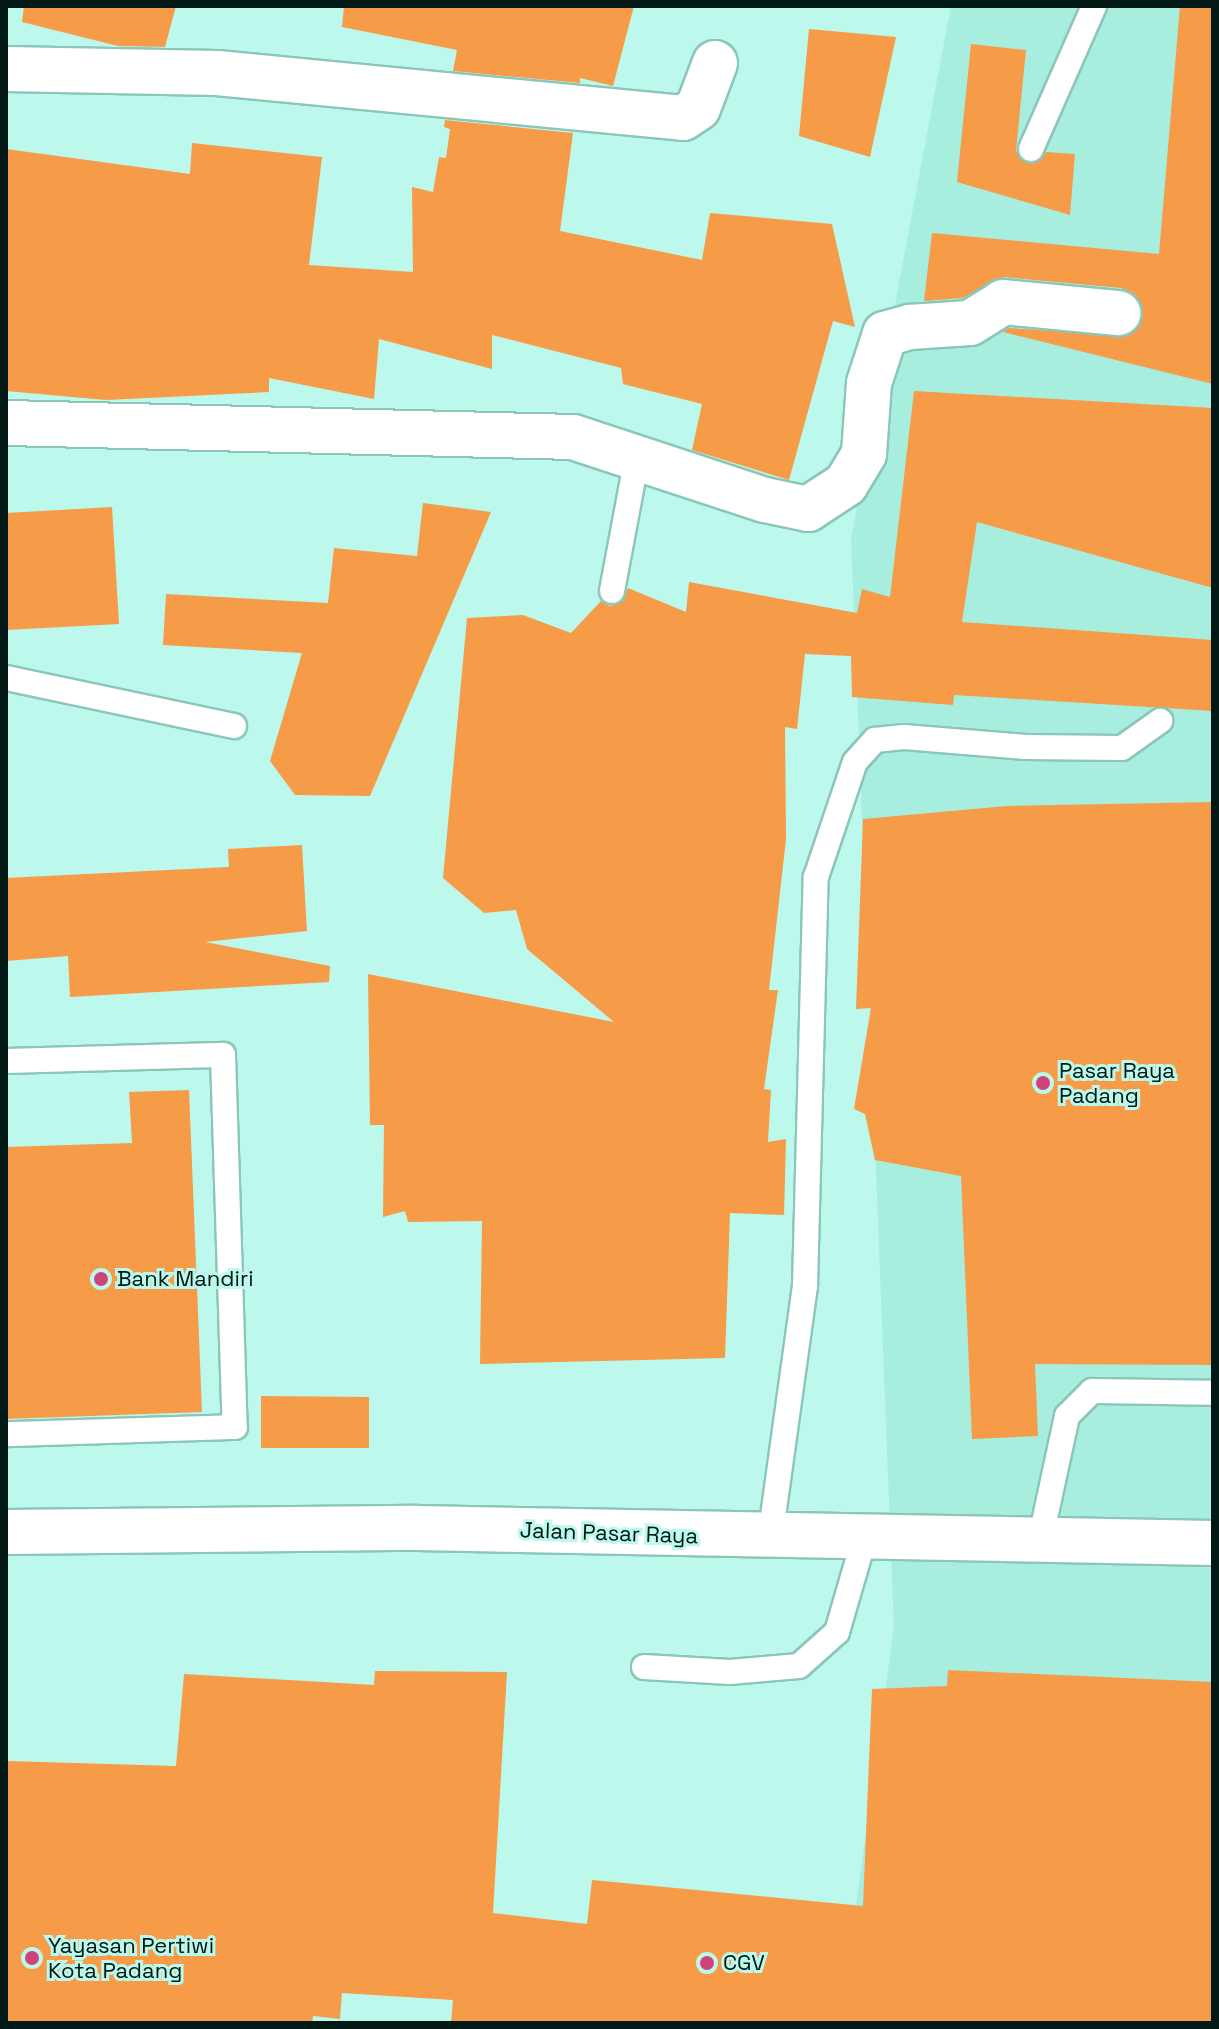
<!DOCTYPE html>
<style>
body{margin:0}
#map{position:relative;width:1219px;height:2029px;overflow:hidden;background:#bcf8eb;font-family:"Space Grotesk",sans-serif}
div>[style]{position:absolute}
.built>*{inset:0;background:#a7eedf}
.building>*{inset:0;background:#f69b48}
.roads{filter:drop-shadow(2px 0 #8cc6ba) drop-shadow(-2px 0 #8cc6ba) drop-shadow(0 2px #8cc6ba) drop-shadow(0 -2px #8cc6ba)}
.service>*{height:24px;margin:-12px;padding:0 12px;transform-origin:12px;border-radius:12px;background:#fff}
.minor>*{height:44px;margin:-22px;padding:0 22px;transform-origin:22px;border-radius:22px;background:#fff}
.secondary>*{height:44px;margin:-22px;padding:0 22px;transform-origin:22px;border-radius:22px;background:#fff}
.dots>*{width:22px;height:22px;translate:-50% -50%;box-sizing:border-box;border:4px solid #bcf8eb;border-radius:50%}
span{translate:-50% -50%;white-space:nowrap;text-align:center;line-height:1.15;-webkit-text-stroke:6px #bcf8eb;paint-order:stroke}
.poi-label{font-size:22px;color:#021815}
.left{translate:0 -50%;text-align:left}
.street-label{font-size:22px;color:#021815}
.frame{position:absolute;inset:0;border:8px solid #021815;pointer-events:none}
</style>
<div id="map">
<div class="built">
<div style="clip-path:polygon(951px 6px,1213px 6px,1213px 2023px,840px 2023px,894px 1627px,851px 539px)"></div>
</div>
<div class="building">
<div style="clip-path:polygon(24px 6px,176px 6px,165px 47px,118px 46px,22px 22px)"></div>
<div style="clip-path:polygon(344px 6px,634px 6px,613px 86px,580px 78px,580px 83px,453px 71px,457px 50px,342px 27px)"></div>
<div style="clip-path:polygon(1180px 6px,1213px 6px,1213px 384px,1003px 332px,1009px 328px,1128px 336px,1143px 315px,1133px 293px,1121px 288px,1004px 277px,962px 298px,924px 301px,932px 233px,1159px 254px)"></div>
<div style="clip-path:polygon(809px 29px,896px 37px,870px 157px,799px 136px)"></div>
<div style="clip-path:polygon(971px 44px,1026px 50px,1016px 151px,1032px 164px,1046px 152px,1075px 154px,1070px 215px,957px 182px)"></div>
<div style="clip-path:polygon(445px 120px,573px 133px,560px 231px,702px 260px,710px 213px,832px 224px,855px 327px,833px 321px,789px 480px,692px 450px,702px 404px,623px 384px,621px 368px,492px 335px,492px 369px,379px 339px,374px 399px,269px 378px,269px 392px,106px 400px,6px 391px,6px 149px,190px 174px,192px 143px,322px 157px,309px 265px,413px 272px,412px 187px,433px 192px,439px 157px,446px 158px,450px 129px,444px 127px)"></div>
<div style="clip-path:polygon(914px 391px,1213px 408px,1213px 588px,977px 522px,962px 622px,1213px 640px,1213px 711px,954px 695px,953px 705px,852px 697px,851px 656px,805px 654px,797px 729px,785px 727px,786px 839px,769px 990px,778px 990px,764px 1089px,771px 1090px,768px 1142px,786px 1139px,784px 1215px,730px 1213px,725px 1358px,480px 1364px,482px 1221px,408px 1222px,405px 1211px,383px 1217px,384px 1125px,370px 1125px,368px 974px,614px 1022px,527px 949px,516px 910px,484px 913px,443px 878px,467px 618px,523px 615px,571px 633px,601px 601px,610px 606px,623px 601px,628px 588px,686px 612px,689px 582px,857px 613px,862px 589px,890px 597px)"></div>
<div style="clip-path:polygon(423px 503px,491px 512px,370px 796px,295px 795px,270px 761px,302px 653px,163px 645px,166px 594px,328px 603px,334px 548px,417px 556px)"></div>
<div style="clip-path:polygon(112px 507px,119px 624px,6px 630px,6px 513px)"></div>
<div style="clip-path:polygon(1213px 802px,1213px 1365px,1035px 1364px,1038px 1436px,972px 1439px,961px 1176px,875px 1160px,865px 1114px,854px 1109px,871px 1008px,856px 1009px,863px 819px,1007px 806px)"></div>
<div style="clip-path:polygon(302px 845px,307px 931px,205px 942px,330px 966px,329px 982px,70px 997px,68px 956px,6px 961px,6px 878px,229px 867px,228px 849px)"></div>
<div style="clip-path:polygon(189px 1090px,202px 1412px,6px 1419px,6px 1147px,132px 1143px,129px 1092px)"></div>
<div style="clip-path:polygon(261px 1396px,369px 1397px,369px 1448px,261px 1448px)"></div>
<div style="clip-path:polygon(948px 1670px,1213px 1682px,1211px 2023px,451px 2023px,453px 2000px,342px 1993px,340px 2019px,313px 2016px,312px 2023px,6px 2023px,7px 1761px,176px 1766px,184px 1674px,374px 1685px,375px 1671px,507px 1672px,493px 1913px,587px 1924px,592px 1880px,863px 1906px,872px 1689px,947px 1686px)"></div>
</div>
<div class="roads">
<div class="service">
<div style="left:1031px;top:149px;width:156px;rotate:-66.2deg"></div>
<div style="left:612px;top:591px;width:136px;rotate:-79.4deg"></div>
<div style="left:6px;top:678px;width:233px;rotate:11.9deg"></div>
<div style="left:6px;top:1061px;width:217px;rotate:-1.6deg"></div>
<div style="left:223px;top:1055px;width:372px;rotate:88.2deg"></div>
<div style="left:235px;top:1427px;width:229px;rotate:178.2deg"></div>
<div style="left:770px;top:1538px;width:255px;rotate:-82.1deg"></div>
<div style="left:805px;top:1285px;width:408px;rotate:-88.5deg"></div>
<div style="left:816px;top:877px;width:121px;rotate:-71.3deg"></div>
<div style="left:855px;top:762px;width:30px;rotate:-48deg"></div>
<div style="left:875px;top:740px;width:29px;rotate:-6deg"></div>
<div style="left:904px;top:737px;width:122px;rotate:4.7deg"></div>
<div style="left:1026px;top:747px;width:96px;rotate:0.6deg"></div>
<div style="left:1122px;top:748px;width:47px;rotate:-35.4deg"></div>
<div style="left:1040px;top:1541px;width:128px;rotate:-77.8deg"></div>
<div style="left:1067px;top:1416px;width:35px;rotate:-45deg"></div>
<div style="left:1092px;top:1391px;width:121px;rotate:0.9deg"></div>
<div style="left:644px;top:1667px;width:86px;rotate:3.3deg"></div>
<div style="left:730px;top:1672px;width:69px;rotate:-5deg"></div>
<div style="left:799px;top:1666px;width:51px;rotate:-41.8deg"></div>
<div style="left:837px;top:1632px;width:97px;rotate:-73.8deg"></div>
</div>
<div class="minor">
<div style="left:6px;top:69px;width:211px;rotate:1.1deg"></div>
<div style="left:217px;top:73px;width:468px;rotate:5.5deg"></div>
<div style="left:683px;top:118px;width:18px;rotate:-34deg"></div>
<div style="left:698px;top:108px;width:48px;rotate:-69.3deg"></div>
<div style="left:6px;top:423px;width:567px;rotate:1.41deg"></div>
<div style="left:573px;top:437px;width:202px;rotate:18.2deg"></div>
<div style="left:765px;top:500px;width:44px;rotate:11.8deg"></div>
<div style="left:808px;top:509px;width:45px;rotate:-33.3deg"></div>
<div style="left:846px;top:484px;width:35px;rotate:-59deg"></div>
<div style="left:864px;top:454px;width:71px;rotate:-86deg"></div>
<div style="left:869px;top:383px;width:52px;rotate:-71.9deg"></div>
<div style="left:885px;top:334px;width:26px;rotate:-16deg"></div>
<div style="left:910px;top:327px;width:60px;rotate:-3.8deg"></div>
<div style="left:970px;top:323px;width:39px;rotate:-32deg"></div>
<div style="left:1003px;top:302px;width:116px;rotate:5.5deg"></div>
</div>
<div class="secondary">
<div style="left:6px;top:1532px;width:411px;rotate:-0.6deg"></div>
<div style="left:417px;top:1528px;width:796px;rotate:1.08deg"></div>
</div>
</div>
<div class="dots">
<div style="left:1043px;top:1083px;background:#ce4379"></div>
<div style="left:101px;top:1279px;background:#ce4379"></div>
<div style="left:32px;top:1958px;background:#ce4379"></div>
<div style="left:707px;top:1963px;background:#ce4379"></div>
</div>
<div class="poi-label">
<span class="left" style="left:1059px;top:1083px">Pasar Raya<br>Padang</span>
<span class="left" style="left:117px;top:1279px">Bank Mandiri</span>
<span class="left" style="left:48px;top:1958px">Yayasan Pertiwi<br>Kota Padang</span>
<span class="left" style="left:723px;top:1963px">CGV</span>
</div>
<div class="street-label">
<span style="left:609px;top:1533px;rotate:2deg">Jalan Pasar Raya</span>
</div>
<div class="frame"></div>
</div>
